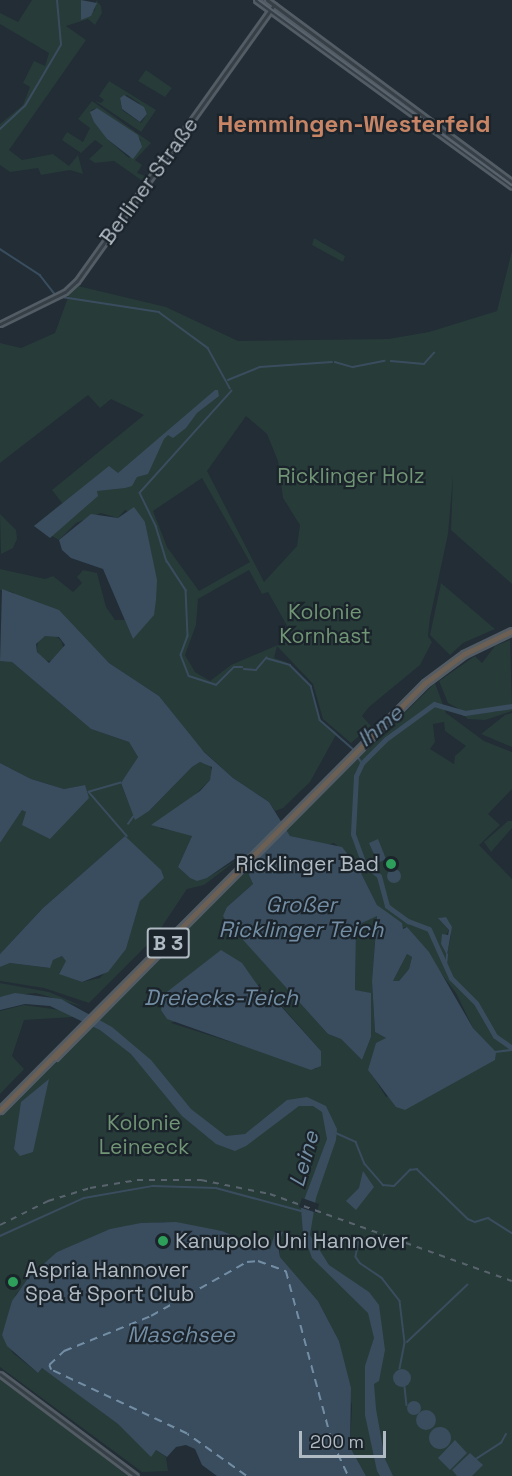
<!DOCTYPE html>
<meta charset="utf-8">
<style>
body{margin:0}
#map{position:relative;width:512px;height:1476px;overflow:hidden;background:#222d36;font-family:"Space Grotesk",sans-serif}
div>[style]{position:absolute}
.green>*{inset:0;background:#273b39}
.round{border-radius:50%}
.water>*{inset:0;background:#394d5e}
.pier>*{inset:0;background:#222d36}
.stream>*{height:1.5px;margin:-0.75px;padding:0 0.75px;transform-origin:0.75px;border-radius:0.75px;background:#394d5e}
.river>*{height:5px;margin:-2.5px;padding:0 2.5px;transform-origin:2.5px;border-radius:2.5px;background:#394d5e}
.ferry>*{height:1.5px;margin-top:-0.75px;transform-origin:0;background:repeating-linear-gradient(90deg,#738ea4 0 8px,transparent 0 14px)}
.roads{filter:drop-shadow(2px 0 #535c64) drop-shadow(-2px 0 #535c64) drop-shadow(0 2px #535c64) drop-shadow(0 -2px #535c64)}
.minor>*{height:3px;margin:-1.5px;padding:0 1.5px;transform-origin:1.5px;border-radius:1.5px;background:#363e46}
.highway>*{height:5px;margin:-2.5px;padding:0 2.5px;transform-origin:2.5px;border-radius:2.5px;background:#6c5f53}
.tram>*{height:1.5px;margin:-0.75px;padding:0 0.75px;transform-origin:0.75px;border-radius:0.75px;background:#58636d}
.rail>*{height:1.5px;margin-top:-0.75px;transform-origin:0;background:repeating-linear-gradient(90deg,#58636d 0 6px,transparent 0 12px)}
.dots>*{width:16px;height:16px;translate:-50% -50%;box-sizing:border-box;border:3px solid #1b232b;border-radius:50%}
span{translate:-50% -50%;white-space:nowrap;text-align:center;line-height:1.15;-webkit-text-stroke:4.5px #1b232b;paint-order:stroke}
.shield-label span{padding:2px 4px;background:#1b232b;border:2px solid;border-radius:4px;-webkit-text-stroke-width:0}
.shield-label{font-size:20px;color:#b0bac3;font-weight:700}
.street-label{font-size:21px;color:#b0bac3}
.park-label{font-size:21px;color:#719675}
.poi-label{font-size:21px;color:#b0bac3}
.right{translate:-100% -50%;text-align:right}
.left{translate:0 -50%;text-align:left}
.water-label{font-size:22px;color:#738ea4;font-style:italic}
.quarter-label{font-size:24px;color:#c88566;font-weight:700}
.scale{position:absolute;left:299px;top:1431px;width:87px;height:27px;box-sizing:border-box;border:3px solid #b0bac3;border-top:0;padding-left:8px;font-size:18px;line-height:21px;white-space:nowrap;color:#b0bac3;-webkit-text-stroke:4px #1b232b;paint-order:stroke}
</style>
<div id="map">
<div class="green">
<div style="clip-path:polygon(32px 0,81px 0,81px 20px,95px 10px,96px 0,101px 6px,102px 13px,95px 25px,88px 19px,66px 26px,86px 40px,9px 150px,22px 160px,53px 154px,69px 166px,78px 155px,83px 174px,70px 170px,41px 175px,38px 168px,10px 172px,0 165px,0 124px,23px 105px,30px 87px,23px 83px,34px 61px,45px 66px,49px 53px,0 24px,0 13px,18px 22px)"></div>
<div style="clip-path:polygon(146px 70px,172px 88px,165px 97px,138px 81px)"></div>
<div style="clip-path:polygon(evenodd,109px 81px,156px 110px,141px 132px,95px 101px,101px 103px,104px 100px,99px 96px,109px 81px,127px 95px,139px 103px,147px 114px,141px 123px,122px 110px,120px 98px,127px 95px)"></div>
<div style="clip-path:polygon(evenodd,92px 101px,151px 143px,135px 160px,142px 165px,137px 173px,148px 177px,144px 182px,114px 161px,95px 163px,89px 159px,103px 146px,95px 140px,81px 153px,62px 140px,67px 132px,83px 142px,90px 128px,78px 119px,92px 101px,97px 108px,141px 140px,129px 158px,107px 139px,91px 110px,97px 108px)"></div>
<div style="clip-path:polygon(314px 238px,345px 256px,343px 262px,312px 245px)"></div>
<div style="clip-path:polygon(evenodd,512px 251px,512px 584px,451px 530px,453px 476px,448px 534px,430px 618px,428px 636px,432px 642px,420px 665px,369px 707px,362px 716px,371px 726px,351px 743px,323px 719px,313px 684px,277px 646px,274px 658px,286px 662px,308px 682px,320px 720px,337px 733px,310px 782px,283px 808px,275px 811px,269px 802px,233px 778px,199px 747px,159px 696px,109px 663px,82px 636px,12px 592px,0 590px,0 569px,45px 579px,53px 576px,73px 592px,82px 583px,77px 577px,83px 570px,97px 573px,106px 607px,115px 620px,125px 620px,133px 639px,149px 544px,145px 522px,125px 510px,118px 518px,101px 513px,76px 523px,59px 540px,34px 526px,62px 503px,52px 490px,144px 415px,111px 399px,100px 408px,88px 395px,0 463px,0 343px,21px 348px,55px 333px,70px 292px,78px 286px,166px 307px,238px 341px,388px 339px,429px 332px,497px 311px,512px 251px,246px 416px,267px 434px,278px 461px,283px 498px,300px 525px,297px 546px,264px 582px,207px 471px,246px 416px,512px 251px,202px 478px,250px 562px,199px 591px,167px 547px,153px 511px,202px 478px,512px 251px,249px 570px,262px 594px,268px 592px,294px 638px,231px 665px,210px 681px,195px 672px,185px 655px,196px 625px,198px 599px,249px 570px)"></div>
<div style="clip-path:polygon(0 514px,16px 530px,17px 539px,13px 548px,1px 554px)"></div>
<div style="clip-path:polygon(441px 583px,495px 629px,463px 643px,450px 655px,430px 635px)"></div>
<div class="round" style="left:37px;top:635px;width:26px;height:26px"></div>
<div style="clip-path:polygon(510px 640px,512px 706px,465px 712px,448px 703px,439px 681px,475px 656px,482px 663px,495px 646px)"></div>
<div style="clip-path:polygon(4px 660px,12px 662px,91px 729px,129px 742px,138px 757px,121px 784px,135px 819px,149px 811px,192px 767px,200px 762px,209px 764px,213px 773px,210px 780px,160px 829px,179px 830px,192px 836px,178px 867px,190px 878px,207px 878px,238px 859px,204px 885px,187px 889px,155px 937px,89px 1003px,44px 988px,0 981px,0 967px,10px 963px,49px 968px,53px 960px,62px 956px,67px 961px,59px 973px,82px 982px,100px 978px,126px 949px,140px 900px,164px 878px,125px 836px,43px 908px,0 954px,0 843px,22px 809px,26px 812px,85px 785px,64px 789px,31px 779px,0 763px,0 661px)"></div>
<div style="clip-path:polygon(evenodd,435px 683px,446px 713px,484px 741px,512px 752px,512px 789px,488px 814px,500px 825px,479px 845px,512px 879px,512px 1476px,366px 1476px,350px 1447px,352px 1406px,339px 1341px,318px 1301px,280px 1257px,279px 1242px,274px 1240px,271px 1249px,264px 1249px,222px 1231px,163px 1222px,111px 1229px,57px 1252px,16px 1294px,2px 1335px,13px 1353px,38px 1373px,42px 1368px,58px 1379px,118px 1424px,151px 1456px,156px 1450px,166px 1457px,168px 1471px,142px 1472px,0 1367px,0 1114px,247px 868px,253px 884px,227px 907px,252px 949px,328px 1034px,341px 1039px,362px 1060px,371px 1037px,371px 994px,355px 990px,356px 933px,362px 923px,377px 915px,372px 981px,375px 1032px,386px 1038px,369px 1070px,386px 1097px,495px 1052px,473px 1028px,456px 993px,406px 927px,402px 928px,402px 923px,388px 916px,377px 905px,359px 869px,343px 850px,334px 843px,324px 846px,290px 836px,286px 830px,435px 683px,444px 722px,445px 731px,466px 746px,455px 756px,454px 764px,430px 749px,435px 742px,433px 724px,444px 722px,435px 683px,446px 917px,451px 936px,447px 954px,441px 944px,449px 930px,439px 918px,446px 917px,435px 683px,260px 984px,261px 990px,279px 1003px,321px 1051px,316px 1069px,171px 1023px,260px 984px)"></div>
<div style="clip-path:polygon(512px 707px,512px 711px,485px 720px,468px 719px,458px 711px,495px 712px)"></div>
<div style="clip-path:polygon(512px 713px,512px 747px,481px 734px,505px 715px)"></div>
<div style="clip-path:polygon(508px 821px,512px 821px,512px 828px,491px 852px,484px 842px)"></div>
<div style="clip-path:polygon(407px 954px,412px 957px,409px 969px,399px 981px,393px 981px)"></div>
<div style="clip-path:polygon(0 983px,49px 992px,84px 1007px,36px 993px,0 997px)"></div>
<div style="clip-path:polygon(24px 1005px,60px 1010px,74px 1017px,24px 1020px,12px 1056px,24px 1069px,0 1094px,0 1011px)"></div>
<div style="clip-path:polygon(0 1377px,128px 1476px,0 1476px)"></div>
</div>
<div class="water">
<div style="clip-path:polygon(81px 0,97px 3px,91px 16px,81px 20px)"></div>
<div style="clip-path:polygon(124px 95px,144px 107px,147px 114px,140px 122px,122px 109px,120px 98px)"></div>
<div style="clip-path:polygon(97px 108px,138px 135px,142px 147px,133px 159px,107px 139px,94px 122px,90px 112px)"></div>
<div style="clip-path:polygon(215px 390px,218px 390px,219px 396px,197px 413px,186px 428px,173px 438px,168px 435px,164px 439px,148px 474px,137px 477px,132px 486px,125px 488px,97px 491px,98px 496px,50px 538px,34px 526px,109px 466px,118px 473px)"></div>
<div style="clip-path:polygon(134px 507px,145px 522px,157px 580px,156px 600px,154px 615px,133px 639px,103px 569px,71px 558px,62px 550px,59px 540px,91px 514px,118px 518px)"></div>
<div style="clip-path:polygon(evenodd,2px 589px,59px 610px,109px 663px,159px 696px,204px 752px,233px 778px,269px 802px,290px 836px,342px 847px,359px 869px,377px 905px,402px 923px,403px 929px,407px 927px,429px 952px,473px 1028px,496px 1052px,495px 1060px,405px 1110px,396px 1107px,368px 1070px,376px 1043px,386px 1038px,375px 1032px,372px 981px,377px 916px,362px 923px,356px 933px,355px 990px,371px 993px,371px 1037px,362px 1060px,341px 1039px,328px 1034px,226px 921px,223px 916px,227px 907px,253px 884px,246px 868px,236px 858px,207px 878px,197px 881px,190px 878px,178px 867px,192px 836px,151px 825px,200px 791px,210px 780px,212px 767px,200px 762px,192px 767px,149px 811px,135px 820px,121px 783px,138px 757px,129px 742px,91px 729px,12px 662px,0 661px,2px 589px,45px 636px,59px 637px,65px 645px,49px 663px,37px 652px,36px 644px,45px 636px,2px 589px,407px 954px,412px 957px,409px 969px,399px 981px,393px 981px,407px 954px)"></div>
<div style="clip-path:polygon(0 763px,31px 779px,64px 789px,85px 785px,89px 798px,50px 839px,22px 825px,26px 812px,22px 810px,0 843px)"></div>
<div style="clip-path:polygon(125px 836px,161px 870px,164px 878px,140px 901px,126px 949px,108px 972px,82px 982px,59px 974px,66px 961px,62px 956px,53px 960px,50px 968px,10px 963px,0 967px,0 954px,43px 908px)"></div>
<div style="clip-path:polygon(378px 839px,386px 859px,378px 863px,369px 843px)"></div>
<div class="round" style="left:387px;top:869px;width:14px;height:14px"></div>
<div style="clip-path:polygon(446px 917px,452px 927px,447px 955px,441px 944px,442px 934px,448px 935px,449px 930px,438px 918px)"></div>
<div style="clip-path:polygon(221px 950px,242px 963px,261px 990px,278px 1003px,321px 1051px,321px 1066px,311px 1070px,167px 1019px,161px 1010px,163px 995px)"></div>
<div style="clip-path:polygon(15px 993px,61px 999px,112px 1027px,151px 1060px,191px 1109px,226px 1136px,245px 1134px,287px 1100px,307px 1097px,326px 1106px,337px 1129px,336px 1140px,316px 1198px,310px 1235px,329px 1265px,369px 1292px,379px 1305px,385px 1350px,379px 1381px,374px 1384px,376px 1409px,385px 1459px,393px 1476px,380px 1476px,377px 1471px,365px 1415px,365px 1366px,374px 1338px,368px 1313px,312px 1258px,303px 1233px,301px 1208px,327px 1139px,322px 1112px,313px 1106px,299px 1106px,246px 1146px,235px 1151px,216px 1144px,182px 1116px,131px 1054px,100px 1030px,50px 1006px,25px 1004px,0 1010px,0 997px)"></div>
<div style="clip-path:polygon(49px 1079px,33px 1152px,20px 1156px,14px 1149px,21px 1102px)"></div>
<div style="clip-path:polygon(363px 1171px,374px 1187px,356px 1210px,346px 1201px,359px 1188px)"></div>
<div style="clip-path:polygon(176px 1222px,222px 1231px,264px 1249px,270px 1249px,276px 1230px,283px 1232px,278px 1245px,280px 1257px,318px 1301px,339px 1341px,351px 1388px,350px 1447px,366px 1476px,217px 1476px,202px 1465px,195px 1449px,186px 1445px,176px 1447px,167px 1457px,156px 1450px,151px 1457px,118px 1424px,42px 1368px,38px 1373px,7px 1346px,2px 1335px,12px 1301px,29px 1277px,57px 1252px,110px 1229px,141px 1223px)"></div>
<div class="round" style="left:393px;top:1369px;width:18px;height:18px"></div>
<div class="round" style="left:407px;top:1401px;width:14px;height:14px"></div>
<div class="round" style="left:416px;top:1410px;width:20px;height:20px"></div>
<div class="round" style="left:429px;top:1427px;width:22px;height:22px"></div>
<div style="clip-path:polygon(455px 1440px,467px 1453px,450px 1470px,438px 1458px)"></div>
<div style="clip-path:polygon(470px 1453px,483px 1465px,472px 1476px,457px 1476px,452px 1470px)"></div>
</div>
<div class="pier">
<div style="clip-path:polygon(302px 1198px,319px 1204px,317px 1213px,299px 1207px)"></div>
</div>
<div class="stream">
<div style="left:0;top:129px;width:34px;rotate:-43deg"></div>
<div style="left:25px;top:106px;width:71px;rotate:-59.5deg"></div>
<div style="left:61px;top:45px;width:45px;rotate:-95.1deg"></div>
<div style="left:0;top:249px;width:48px;rotate:33deg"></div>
<div style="left:40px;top:275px;width:24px;rotate:52deg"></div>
<div style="left:62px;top:297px;width:98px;rotate:8.8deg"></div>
<div style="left:159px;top:312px;width:61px;rotate:36.3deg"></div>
<div style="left:208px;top:348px;width:46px;rotate:61.2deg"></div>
<div style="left:391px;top:361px;width:33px;rotate:5deg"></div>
<div style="left:424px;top:364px;width:15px;rotate:-48deg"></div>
<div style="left:335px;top:362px;width:19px;rotate:16deg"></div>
<div style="left:353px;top:367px;width:32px;rotate:-11deg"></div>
<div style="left:228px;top:380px;width:35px;rotate:-22deg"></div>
<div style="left:260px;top:367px;width:72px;rotate:-4deg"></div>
<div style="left:232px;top:391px;width:137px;rotate:132deg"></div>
<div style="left:140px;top:493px;width:37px;rotate:64deg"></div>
<div style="left:156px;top:526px;width:37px;rotate:73deg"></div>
<div style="left:167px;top:561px;width:35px;rotate:57deg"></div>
<div style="left:186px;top:590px;width:46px;rotate:87.5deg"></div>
<div style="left:188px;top:636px;width:20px;rotate:110deg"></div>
<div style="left:181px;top:655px;width:22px;rotate:69deg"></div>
<div style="left:189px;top:676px;width:28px;rotate:18deg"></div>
<div style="left:216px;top:685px;width:25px;rotate:-45deg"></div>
<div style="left:234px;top:667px;width:8px"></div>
<div style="left:244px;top:669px;width:12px;rotate:5deg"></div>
<div style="left:256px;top:670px;width:16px;rotate:-50deg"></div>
<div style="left:266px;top:658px;width:25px;rotate:16deg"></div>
<div style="left:290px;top:665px;width:30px;rotate:45deg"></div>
<div style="left:311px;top:686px;width:35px;rotate:75deg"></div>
<div style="left:320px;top:720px;width:44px;rotate:41.3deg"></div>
<div style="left:358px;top:757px;width:7px;rotate:56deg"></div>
<div style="left:121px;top:783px;width:33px;rotate:164deg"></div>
<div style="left:89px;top:792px;width:58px;rotate:49.2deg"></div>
<div style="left:128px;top:824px;width:9px;rotate:-54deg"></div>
<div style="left:446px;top:965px;width:10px;rotate:-84deg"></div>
<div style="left:495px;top:1052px;width:17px;rotate:-7deg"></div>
<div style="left:336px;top:1133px;width:22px;rotate:24deg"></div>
<div style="left:356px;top:1142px;width:24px;rotate:68deg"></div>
<div style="left:365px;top:1164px;width:28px;rotate:49deg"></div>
<div style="left:383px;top:1185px;width:11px;rotate:5deg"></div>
<div style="left:394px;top:1186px;width:23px;rotate:-45deg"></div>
<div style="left:410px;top:1170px;width:7px;rotate:-8deg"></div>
<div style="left:417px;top:1169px;width:71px;rotate:44.4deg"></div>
<div style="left:468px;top:1219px;width:8px;rotate:23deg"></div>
<div style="left:475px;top:1222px;width:14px;rotate:-17deg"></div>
<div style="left:488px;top:1218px;width:28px;rotate:32deg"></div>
<div style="left:0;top:1236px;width:92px;rotate:-24.3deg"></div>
<div style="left:84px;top:1198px;width:70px;rotate:-9.9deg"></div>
<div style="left:153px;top:1186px;width:63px;rotate:1.8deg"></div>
<div style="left:216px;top:1188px;width:88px;rotate:15.1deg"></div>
<div style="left:359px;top:1241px;width:16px;rotate:101deg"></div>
<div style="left:356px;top:1257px;width:7px;rotate:56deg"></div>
<div style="left:360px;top:1263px;width:27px;rotate:34deg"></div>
<div style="left:382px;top:1278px;width:29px;rotate:52deg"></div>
<div style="left:400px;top:1301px;width:42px;rotate:83.2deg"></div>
<div style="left:405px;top:1343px;width:26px;rotate:101deg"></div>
<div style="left:407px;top:1342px;width:83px;rotate:-43.5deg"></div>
<div style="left:405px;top:1387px;width:18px;rotate:84deg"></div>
<div style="left:476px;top:1459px;width:30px;rotate:-33deg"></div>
<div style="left:501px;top:1443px;width:10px;rotate:-61deg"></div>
</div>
<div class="river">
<div style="left:512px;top:706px;width:48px;rotate:171.5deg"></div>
<div style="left:465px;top:713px;width:32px;rotate:-164deg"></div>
<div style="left:434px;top:704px;width:59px;rotate:143.9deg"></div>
<div style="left:386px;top:739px;width:34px;rotate:135deg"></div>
<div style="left:362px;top:763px;width:14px;rotate:115deg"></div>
<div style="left:356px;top:776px;width:58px;rotate:93deg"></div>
<div style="left:353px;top:834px;width:30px;rotate:70deg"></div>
<div style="left:363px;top:862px;width:21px;rotate:41deg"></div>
<div style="left:379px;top:876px;width:31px;rotate:75deg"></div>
<div style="left:387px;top:906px;width:26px;rotate:36deg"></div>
<div style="left:408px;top:921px;width:22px;rotate:21deg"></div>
<div style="left:429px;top:929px;width:54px;rotate:65.8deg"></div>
<div style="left:451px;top:978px;width:35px;rotate:45deg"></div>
<div style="left:476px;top:1003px;width:38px;rotate:60deg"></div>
<div style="left:495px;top:1036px;width:21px;rotate:35deg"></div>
</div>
<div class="ferry">
<div style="left:246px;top:1476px;width:72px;rotate:-144.6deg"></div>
<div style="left:187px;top:1434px;width:150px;rotate:-154.8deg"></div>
<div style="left:51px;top:1370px;width:5px;rotate:-112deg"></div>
<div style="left:49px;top:1365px;width:21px;rotate:-43deg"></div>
<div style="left:64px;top:1351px;width:94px;rotate:-21.9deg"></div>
<div style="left:151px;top:1316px;width:110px;rotate:-29.4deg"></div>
<div style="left:247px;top:1262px;width:11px;rotate:-5deg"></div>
<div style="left:258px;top:1261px;width:30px;rotate:20deg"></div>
<div style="left:286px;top:1271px;width:176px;rotate:74.9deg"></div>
<div style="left:332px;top:1441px;width:38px;rotate:65deg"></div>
</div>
<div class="roads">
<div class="minor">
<div style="left:256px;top:0;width:317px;rotate:36.1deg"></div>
<div style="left:267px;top:0;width:305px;rotate:36.6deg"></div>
<div style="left:0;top:324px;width:72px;rotate:-26.2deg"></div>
<div style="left:65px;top:292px;width:16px;rotate:-43deg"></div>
<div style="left:77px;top:281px;width:339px;rotate:-54.5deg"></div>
<div style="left:0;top:1374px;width:170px;rotate:36.9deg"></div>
</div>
<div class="highway">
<div style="left:55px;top:1057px;width:156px;rotate:-45.3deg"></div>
<div style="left:0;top:1110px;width:602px;rotate:-45.13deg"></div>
<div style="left:425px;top:683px;width:49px;rotate:-36.6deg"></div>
<div style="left:464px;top:654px;width:53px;rotate:-25.6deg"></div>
</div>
</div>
<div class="tram">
<div style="left:259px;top:0;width:313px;rotate:36.2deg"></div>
</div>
<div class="rail">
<div style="left:0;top:1225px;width:54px;rotate:-26.6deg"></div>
<div style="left:48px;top:1201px;width:44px;rotate:-17.2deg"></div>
<div style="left:90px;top:1188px;width:48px;rotate:-9.7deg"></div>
<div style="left:137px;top:1180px;width:64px"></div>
<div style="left:201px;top:1180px;width:70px;rotate:11.5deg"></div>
<div style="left:270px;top:1194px;width:257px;rotate:19.8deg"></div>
</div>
<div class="dots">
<div style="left:391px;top:864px;background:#2e9e5b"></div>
<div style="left:163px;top:1241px;background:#2e9e5b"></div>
<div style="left:13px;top:1282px;background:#2e9e5b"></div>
</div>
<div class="shield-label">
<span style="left:168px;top:943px">B 3</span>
</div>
<div class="street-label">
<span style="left:149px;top:181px;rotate:-54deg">Berliner Straße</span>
</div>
<div class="park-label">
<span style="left:351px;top:476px">Ricklinger Holz</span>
<span style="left:325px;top:624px">Kolonie<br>Kornhast</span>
<span style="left:144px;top:1135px">Kolonie<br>Leineeck</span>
</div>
<div class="poi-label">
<span class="right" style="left:379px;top:864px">Ricklinger Bad</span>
<span class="left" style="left:175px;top:1241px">Kanupolo Uni Hannover</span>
<span class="left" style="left:25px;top:1282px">Aspria Hannover<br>Spa &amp; Sport Club</span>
</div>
<div class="water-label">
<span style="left:380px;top:726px;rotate:-40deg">Ihme</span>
<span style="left:301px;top:917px">Großer<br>Ricklinger Teich</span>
<span style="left:221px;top:998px">Dreiecks-Teich</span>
<span style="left:304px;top:1159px;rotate:-74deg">Leine</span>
<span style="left:181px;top:1335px">Maschsee</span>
</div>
<div class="quarter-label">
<span style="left:354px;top:124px">Hemmingen-Westerfeld</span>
</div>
<div class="scale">200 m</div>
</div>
